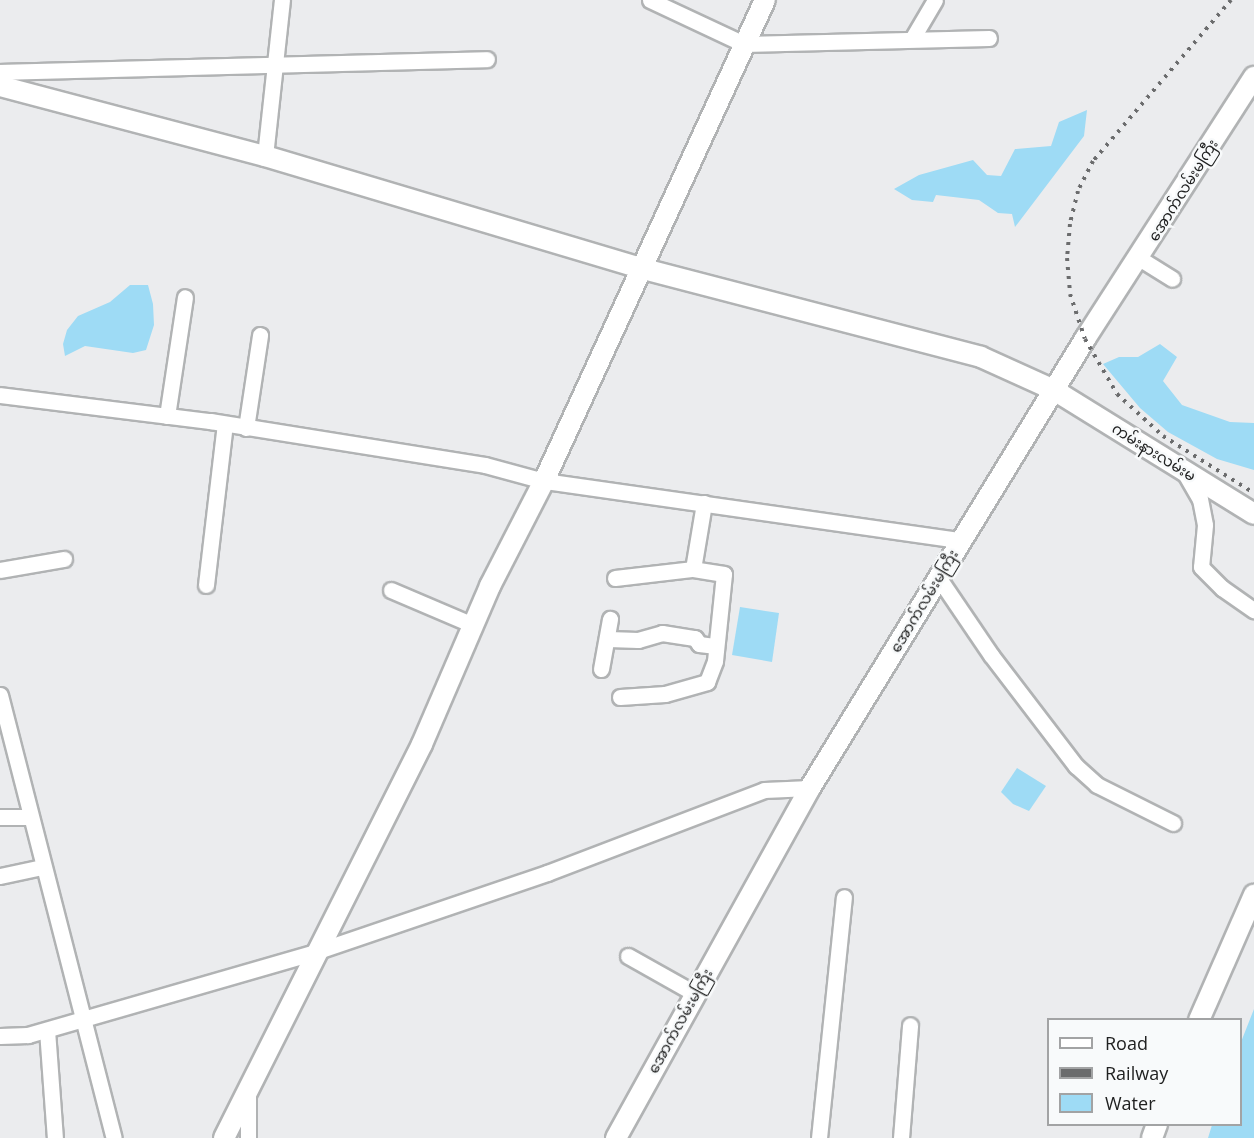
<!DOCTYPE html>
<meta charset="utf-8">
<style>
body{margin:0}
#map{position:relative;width:1254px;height:1138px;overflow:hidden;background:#ebecee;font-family:"Open Sans","Noto Sans Myanmar",sans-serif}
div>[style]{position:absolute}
.water>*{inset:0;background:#9edbf5}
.roads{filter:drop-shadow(2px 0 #b1b3b4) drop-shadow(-2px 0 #b1b3b4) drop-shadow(0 2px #b1b3b4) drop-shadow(0 -2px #b1b3b4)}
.minor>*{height:15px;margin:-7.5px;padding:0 7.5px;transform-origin:7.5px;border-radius:7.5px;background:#fff}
.major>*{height:20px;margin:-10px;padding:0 10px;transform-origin:10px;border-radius:10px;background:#fff}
.rail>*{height:4px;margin-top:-2px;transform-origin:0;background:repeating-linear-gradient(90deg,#6b6c6d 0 3px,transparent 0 9px)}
span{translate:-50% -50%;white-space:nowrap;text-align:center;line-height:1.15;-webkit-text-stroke:5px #f8fafb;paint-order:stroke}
.street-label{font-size:15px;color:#202121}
.legend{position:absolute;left:1047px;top:1018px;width:195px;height:108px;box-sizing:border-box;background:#f8fafb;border:2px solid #a2a3a4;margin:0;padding:8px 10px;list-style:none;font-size:18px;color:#202121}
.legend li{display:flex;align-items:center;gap:12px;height:30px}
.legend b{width:30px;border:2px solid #a2a3a4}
</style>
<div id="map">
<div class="water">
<div style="clip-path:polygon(1087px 110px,1084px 136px,1015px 227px,1012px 214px,998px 213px,979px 200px,936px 195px,933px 202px,912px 200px,894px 189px,919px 175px,973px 160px,987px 175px,1001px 176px,1015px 149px,1051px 146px,1059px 122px)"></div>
<div style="clip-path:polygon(130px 285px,148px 285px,153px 304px,154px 325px,146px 350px,133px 353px,85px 346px,65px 356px,63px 344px,67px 330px,78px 316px,110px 302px)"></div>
<div style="clip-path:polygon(1160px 344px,1177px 357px,1163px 381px,1182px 405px,1230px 422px,1254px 423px,1254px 470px,1217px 459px,1168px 432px,1140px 408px,1103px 364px,1119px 357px,1138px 357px)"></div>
<div style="clip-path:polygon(740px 607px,779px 613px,772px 662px,732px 655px)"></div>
<div style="clip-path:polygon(1017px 768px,1046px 786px,1029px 811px,1013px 804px,1001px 792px)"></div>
<div style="clip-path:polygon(1254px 1009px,1254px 1138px,1208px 1138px,1212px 1125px,1240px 1124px,1241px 1042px)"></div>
</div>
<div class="roads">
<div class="minor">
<div style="left:650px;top:0;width:104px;rotate:25.1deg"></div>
<div style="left:744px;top:44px;width:245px;rotate:-1.4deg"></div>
<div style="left:912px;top:39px;width:45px;rotate:-59.5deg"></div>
<div style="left:0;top:72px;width:487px;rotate:-1.5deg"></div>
<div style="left:265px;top:156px;width:157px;rotate:-83.8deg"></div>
<div style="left:1139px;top:258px;width:39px;rotate:32deg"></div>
<div style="left:0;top:395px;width:212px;rotate:7.1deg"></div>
<div style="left:210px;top:421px;width:278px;rotate:9.1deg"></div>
<div style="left:485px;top:465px;width:61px;rotate:15.2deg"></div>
<div style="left:544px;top:481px;width:420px;rotate:8.1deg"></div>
<div style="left:167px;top:416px;width:120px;rotate:-81.4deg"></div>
<div style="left:246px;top:428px;width:94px;rotate:-81.4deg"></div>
<div style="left:1183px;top:470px;width:34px;rotate:60deg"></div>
<div style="left:1200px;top:499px;width:26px;rotate:79deg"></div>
<div style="left:1205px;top:525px;width:42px;rotate:95.4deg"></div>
<div style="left:1201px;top:567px;width:30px;rotate:45deg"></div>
<div style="left:1222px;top:588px;width:39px;rotate:35deg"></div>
<div style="left:0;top:570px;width:65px;rotate:-9.8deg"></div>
<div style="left:938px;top:577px;width:94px;rotate:55.8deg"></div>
<div style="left:991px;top:655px;width:140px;rotate:52.6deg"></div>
<div style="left:1076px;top:766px;width:28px;rotate:42deg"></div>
<div style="left:1097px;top:785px;width:85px;rotate:26.6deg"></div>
<div style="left:615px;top:578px;width:79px;rotate:-6.6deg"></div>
<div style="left:206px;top:585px;width:162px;rotate:-83.3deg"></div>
<div style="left:391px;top:590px;width:89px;rotate:23.1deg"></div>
<div style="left:608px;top:639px;width:30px;rotate:2deg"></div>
<div style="left:638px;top:640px;width:25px;rotate:-16deg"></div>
<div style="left:662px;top:633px;width:33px;rotate:9deg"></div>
<div style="left:695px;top:638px;width:7px;rotate:56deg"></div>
<div style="left:699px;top:644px;width:17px;rotate:7deg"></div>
<div style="left:601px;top:669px;width:51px;rotate:-79.8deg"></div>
<div style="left:0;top:695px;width:457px;rotate:75.6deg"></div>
<div style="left:620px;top:697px;width:45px;rotate:-3.8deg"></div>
<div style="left:665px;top:694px;width:44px;rotate:-15.9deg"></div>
<div style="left:707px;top:682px;width:22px;rotate:-69deg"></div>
<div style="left:715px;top:661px;width:87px;rotate:-84.1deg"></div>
<div style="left:724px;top:574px;width:31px;rotate:-171deg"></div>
<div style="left:693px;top:569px;width:67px;rotate:-80.5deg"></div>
<div style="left:0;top:817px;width:29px"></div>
<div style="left:0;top:876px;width:43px;rotate:-12.1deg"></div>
<div style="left:628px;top:956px;width:76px;rotate:29.3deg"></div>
<div style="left:47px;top:1030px;width:108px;rotate:85.8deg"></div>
<div style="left:0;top:1036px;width:28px;rotate:-2deg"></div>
<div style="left:28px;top:1035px;width:299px;rotate:-16.1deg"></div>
<div style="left:315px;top:952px;width:245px;rotate:-18.8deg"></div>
<div style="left:547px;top:873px;width:232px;rotate:-20.9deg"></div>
<div style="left:764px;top:790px;width:46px;rotate:-2.5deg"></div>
<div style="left:248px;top:1093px;width:45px;rotate:90deg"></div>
<div style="left:819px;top:1138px;width:242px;rotate:-84.1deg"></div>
<div style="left:901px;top:1138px;width:113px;rotate:-85.4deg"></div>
</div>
<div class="major">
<div style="left:0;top:86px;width:274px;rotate:14.8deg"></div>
<div style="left:265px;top:156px;width:391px;rotate:16.6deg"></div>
<div style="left:640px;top:268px;width:352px;rotate:14.6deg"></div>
<div style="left:981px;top:357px;width:80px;rotate:24.3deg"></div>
<div style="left:1054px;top:390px;width:235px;rotate:31.8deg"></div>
<div style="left:1199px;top:1020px;width:137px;rotate:-66.3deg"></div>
<div style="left:224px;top:1138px;width:441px;rotate:-63.3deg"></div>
<div style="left:422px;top:744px;width:172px;rotate:-66.7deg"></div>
<div style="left:490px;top:586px;width:118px;rotate:-62.8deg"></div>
<div style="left:544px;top:481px;width:529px;rotate:-65.32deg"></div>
<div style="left:616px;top:1138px;width:400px;rotate:-61deg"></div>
<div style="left:810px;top:788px;width:527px;rotate:-58.51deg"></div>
<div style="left:1085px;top:339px;width:312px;rotate:-57.2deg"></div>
<div style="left:1152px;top:1138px;width:15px;rotate:-70deg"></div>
</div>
</div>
<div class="rail">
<div style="left:1231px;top:0;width:212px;rotate:130.6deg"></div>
<div style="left:1093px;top:161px;width:34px;rotate:117deg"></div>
<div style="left:1078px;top:191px;width:34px;rotate:104deg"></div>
<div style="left:1070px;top:224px;width:34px;rotate:95deg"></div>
<div style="left:1067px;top:258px;width:36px;rotate:85deg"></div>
<div style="left:1070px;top:294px;width:47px;rotate:71.6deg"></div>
<div style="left:1085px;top:339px;width:64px;rotate:59.8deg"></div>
<div style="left:1117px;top:394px;width:62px;rotate:42.4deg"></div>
<div style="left:1163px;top:436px;width:107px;rotate:32.1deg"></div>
</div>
<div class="street-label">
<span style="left:1183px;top:190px;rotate:-58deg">အောက်လမ်းမကြီး</span>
<span style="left:1154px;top:452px;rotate:32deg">ကမ်းနားလမ်းမ</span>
<span style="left:924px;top:601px;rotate:-59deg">အောက်လမ်းမကြီး</span>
<span style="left:680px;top:1021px;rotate:-61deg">အောက်လမ်းမကြီး</span>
</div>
<ul class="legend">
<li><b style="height:8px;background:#fff"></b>Road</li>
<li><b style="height:8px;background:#6b6c6d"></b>Railway</li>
<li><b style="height:16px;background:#9edbf5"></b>Water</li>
</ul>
</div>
